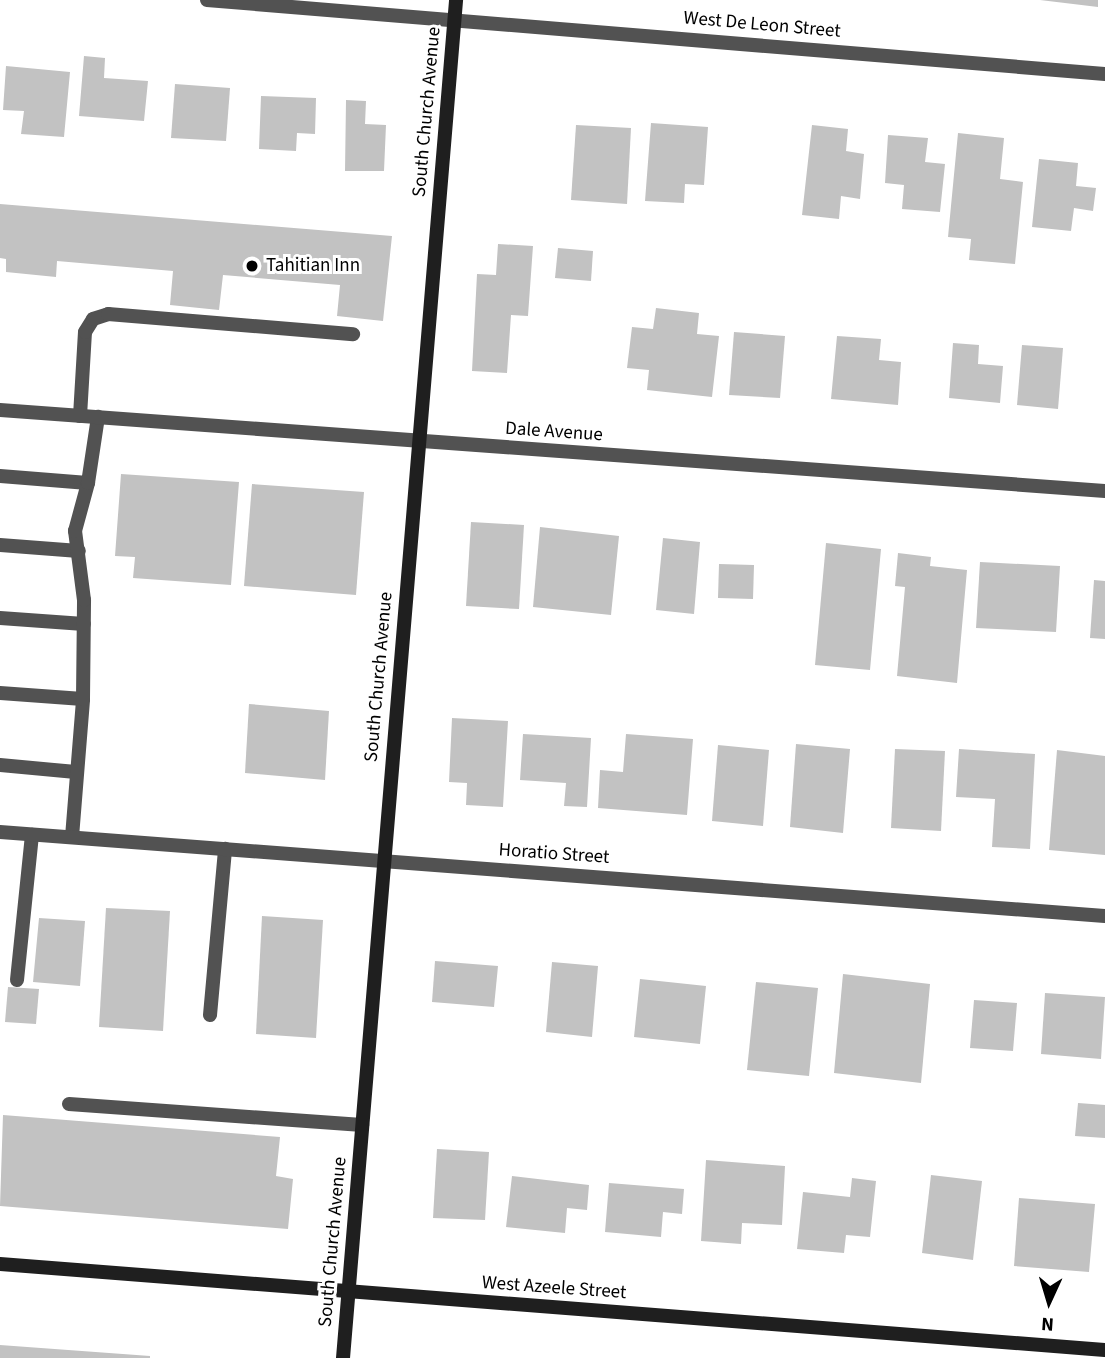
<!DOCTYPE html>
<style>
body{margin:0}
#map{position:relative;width:1105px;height:1358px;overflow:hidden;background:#fff;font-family:"Source Sans 3",sans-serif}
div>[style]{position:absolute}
.building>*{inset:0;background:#c2c2c2}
.lane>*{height:14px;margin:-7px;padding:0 7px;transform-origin:7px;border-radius:7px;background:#525252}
.street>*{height:14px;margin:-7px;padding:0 7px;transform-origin:7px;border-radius:7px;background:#525252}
.secondary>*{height:14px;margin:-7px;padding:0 7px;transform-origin:7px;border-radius:7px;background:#1f1f1f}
.dots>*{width:19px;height:19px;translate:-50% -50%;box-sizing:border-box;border:4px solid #fff;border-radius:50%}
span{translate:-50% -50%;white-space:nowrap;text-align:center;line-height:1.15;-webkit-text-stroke:6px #fff;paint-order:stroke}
.street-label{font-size:19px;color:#000}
.poi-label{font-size:19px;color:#000}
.left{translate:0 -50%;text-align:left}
.north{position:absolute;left:1014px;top:1267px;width:70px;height:70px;-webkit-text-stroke:5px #fff;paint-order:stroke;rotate:184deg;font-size:19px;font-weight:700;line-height:28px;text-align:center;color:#000}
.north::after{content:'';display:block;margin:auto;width:24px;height:32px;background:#000;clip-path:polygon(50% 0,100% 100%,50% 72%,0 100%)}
</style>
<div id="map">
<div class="building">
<div style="clip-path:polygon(1040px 0,1098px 0,1098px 7px)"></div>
<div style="clip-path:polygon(84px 56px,105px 58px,104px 78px,148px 81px,144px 121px,79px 116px)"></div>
<div style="clip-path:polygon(6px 66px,70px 72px,64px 137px,21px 134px,24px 111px,3px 110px)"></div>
<div style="clip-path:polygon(175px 84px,230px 88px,226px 141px,171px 138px)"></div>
<div style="clip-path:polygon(261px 96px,316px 98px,315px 134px,297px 133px,296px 151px,259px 149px)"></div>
<div style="clip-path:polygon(346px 100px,366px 101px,365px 124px,386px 125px,384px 171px,345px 171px)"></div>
<div style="clip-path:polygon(651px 123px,708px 127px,704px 185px,685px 184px,684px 203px,645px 201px)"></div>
<div style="clip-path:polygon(576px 125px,631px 128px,627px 204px,571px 200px)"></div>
<div style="clip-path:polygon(812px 125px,848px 129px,846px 151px,864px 154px,860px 199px,841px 196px,839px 219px,802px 215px)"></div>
<div style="clip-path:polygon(958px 133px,1004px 138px,1000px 179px,1023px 182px,1015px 264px,969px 260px,971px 239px,948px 237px)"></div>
<div style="clip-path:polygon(888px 135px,928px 138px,925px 162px,945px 164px,940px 212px,902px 209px,904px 185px,885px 183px)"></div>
<div style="clip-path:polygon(1039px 159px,1078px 163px,1076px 186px,1096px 188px,1093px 211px,1074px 208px,1071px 231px,1032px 227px)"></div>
<div style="clip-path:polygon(0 204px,392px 236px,383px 321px,337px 316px,340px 285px,223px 275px,219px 310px,170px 305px,173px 271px,57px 261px,56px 277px,6px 272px,6px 259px,0 258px)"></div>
<div style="clip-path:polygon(498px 244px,533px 246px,528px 316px,511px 315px,507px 373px,472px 371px,477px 274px,496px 275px)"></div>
<div style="clip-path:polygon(558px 248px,593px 251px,591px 281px,555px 278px)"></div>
<div style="clip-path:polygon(656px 308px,699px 313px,697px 334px,719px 336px,712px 397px,647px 390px,649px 370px,627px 368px,632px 327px,653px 329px)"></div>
<div style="clip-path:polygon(734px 332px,785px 336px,780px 398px,729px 395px)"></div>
<div style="clip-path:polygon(837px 336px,881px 339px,879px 360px,901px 362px,898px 405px,831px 399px)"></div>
<div style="clip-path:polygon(953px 343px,979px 345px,978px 364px,1003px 366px,1000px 403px,949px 398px)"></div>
<div style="clip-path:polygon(1022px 345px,1063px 348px,1058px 409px,1017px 405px)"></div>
<div style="clip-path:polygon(121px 474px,239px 482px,231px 585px,133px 578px,135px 557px,115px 556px)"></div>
<div style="clip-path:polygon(252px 484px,364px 492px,356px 595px,244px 586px)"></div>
<div style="clip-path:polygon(471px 522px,524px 525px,519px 609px,466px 606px)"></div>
<div style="clip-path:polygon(540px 527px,619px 536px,611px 615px,533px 607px)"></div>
<div style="clip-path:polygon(663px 538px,700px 542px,694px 614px,656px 610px)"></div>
<div style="clip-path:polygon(826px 543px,881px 549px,870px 670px,815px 665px)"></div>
<div style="clip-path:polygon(898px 553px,931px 557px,930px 566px,967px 570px,957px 683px,897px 676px,905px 587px,895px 586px)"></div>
<div style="clip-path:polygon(980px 562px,1060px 566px,1056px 632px,976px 628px)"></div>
<div style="clip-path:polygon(719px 564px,754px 565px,753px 599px,718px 598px)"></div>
<div style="clip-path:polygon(1094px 580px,1105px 581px,1105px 639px,1090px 638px)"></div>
<div style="clip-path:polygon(249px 704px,329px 711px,325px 780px,245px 773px)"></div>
<div style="clip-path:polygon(452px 718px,508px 721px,503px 807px,466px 805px,467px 783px,449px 782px)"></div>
<div style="clip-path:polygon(523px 734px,591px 738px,587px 807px,564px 806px,566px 783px,520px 780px)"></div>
<div style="clip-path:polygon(626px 734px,693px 739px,687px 815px,598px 808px,600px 770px,623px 772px)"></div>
<div style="clip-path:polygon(796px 744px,850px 749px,843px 833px,790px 827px)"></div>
<div style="clip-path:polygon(718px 745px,769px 750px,763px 826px,712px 821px)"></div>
<div style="clip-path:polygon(895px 749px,945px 751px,941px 831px,891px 828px)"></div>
<div style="clip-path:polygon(959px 749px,1035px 754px,1030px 849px,992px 847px,995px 799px,956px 797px)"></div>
<div style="clip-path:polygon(1057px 750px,1105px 756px,1105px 855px,1049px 850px)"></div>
<div style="clip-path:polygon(106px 908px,170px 911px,163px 1031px,99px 1027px)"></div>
<div style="clip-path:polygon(262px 916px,323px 920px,316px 1038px,256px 1034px)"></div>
<div style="clip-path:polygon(39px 918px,85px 921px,80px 986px,33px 982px)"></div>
<div style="clip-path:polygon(435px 961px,498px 966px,494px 1007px,432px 1002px)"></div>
<div style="clip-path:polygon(552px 962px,598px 966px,592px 1037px,546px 1032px)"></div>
<div style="clip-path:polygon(843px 974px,930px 984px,921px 1083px,834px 1073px)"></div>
<div style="clip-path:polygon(640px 979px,706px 986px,700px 1044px,634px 1037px)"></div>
<div style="clip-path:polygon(756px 982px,818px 988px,809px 1076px,747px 1070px)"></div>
<div style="clip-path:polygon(8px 987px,39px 989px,36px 1024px,5px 1022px)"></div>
<div style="clip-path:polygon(1045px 993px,1105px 997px,1101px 1059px,1041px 1054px)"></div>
<div style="clip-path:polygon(974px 1000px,1017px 1003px,1013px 1051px,970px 1048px)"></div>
<div style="clip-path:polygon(1078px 1103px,1105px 1105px,1105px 1138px,1075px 1136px)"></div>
<div style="clip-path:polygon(3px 1115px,280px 1137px,276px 1176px,293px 1179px,288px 1229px,0 1206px)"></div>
<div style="clip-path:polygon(437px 1149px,489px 1152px,485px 1220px,433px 1218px)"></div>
<div style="clip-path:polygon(706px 1160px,785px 1166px,782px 1225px,742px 1223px,741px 1244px,701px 1241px)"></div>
<div style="clip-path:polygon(931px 1175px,982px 1181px,973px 1260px,922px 1253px)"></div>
<div style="clip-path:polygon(512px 1176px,589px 1185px,587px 1210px,567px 1208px,565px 1233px,506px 1227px)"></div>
<div style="clip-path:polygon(852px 1178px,876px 1181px,870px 1237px,846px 1235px,844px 1253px,797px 1249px,803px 1192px,850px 1197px)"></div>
<div style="clip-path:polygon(609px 1183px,684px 1189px,682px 1214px,663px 1212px,661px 1237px,605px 1232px)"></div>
<div style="clip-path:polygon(1019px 1198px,1095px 1204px,1089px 1272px,1014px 1266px)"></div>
<div style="clip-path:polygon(0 1345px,150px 1356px,150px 1358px,0 1358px)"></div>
</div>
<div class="lane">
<div style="left:80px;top:416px;width:84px;rotate:-86.6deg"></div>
<div style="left:85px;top:332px;width:15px;rotate:-58deg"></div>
<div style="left:93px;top:319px;width:16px;rotate:-18deg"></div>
<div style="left:108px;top:314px;width:246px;rotate:4.7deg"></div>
<div style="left:0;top:476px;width:88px;rotate:4.5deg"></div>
<div style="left:0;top:545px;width:79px;rotate:4.3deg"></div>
<div style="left:0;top:618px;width:84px;rotate:4.1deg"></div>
<div style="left:0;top:693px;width:83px;rotate:4.1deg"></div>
<div style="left:0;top:765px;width:76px;rotate:5.3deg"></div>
<div style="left:72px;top:837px;width:138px;rotate:-85.4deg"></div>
<div style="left:83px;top:699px;width:99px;rotate:-89.4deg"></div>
<div style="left:84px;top:600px;width:70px;rotate:-97.4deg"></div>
<div style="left:75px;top:531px;width:50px;rotate:-74.8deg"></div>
<div style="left:88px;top:483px;width:67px;rotate:-81.4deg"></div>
<div style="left:17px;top:980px;width:146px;rotate:-84.1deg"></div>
<div style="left:210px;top:1015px;width:167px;rotate:-84.8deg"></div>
<div style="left:69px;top:1104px;width:294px;rotate:4.1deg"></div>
</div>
<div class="street">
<div style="left:207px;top:0;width:901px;rotate:4.71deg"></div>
<div style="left:0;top:410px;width:1108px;rotate:4.19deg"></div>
<div style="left:0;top:832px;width:1108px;rotate:4.35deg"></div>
</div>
<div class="secondary">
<div style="left:0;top:1264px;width:1108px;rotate:4.45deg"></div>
<div style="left:343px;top:1358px;width:1363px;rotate:-85.24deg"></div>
</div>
<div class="dots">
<div style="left:252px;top:266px;background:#000"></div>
</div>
<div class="street-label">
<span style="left:762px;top:25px;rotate:5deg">West De Leon Street</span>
<span style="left:427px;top:112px;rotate:-85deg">South Church Avenue</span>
<span style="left:554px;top:432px;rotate:4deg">Dale Avenue</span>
<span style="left:379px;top:677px;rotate:-85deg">South Church Avenue</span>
<span style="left:554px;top:854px;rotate:4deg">Horatio Street</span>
<span style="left:333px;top:1242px;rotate:-85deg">South Church Avenue</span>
<span style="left:554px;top:1288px;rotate:4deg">West Azeele Street</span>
</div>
<div class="poi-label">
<span class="left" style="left:266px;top:266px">Tahitian Inn</span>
</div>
<div class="north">N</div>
</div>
